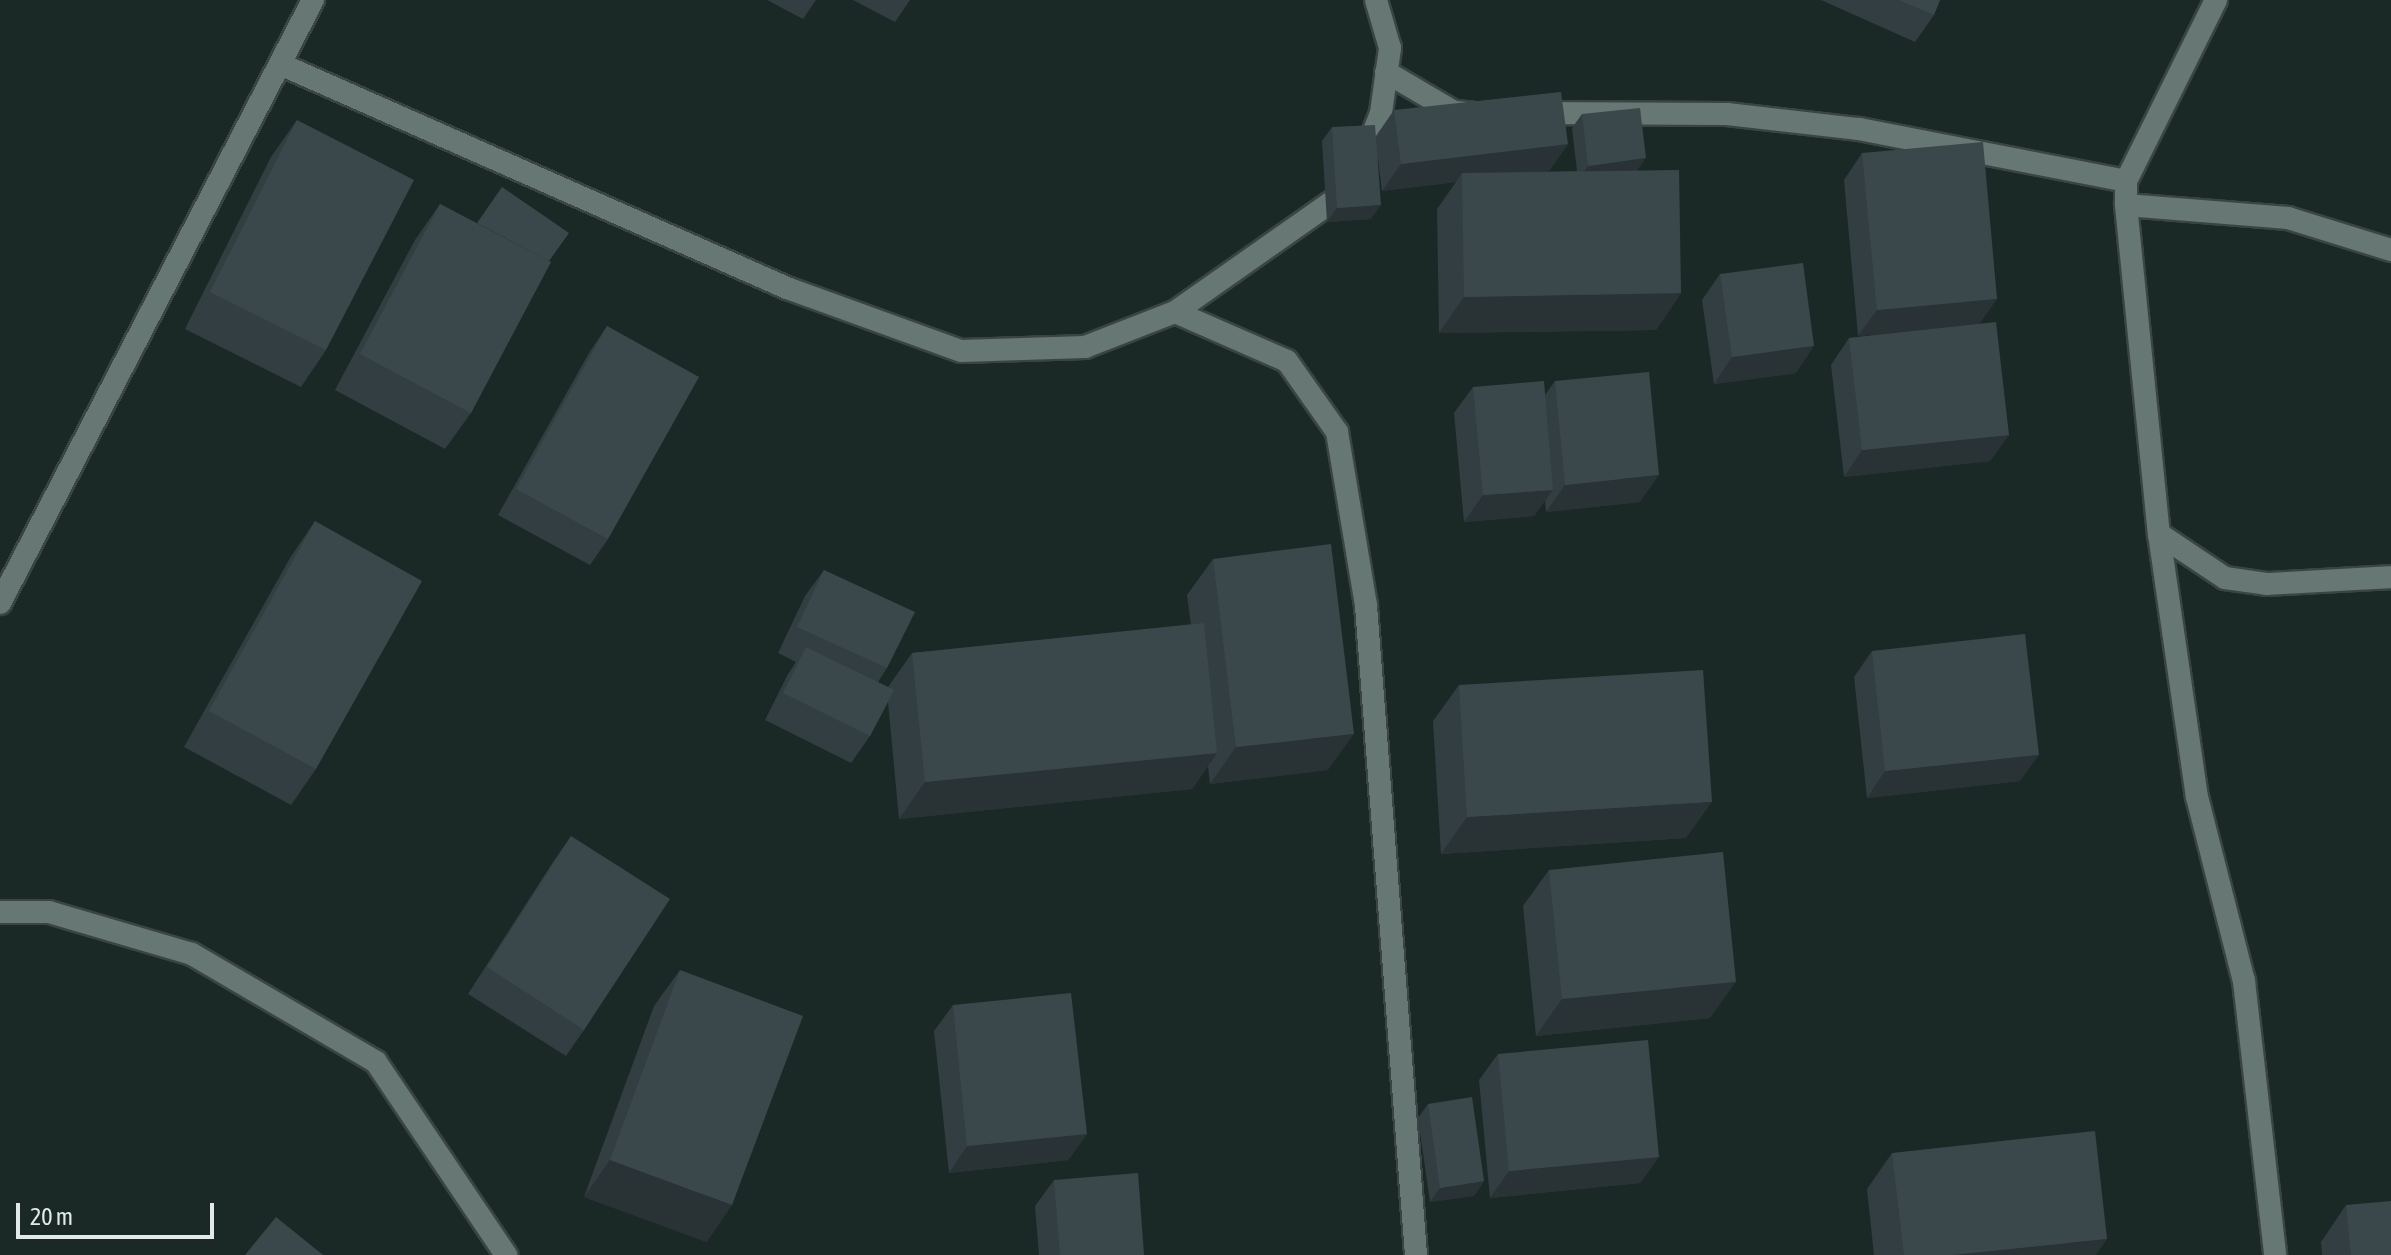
<!DOCTYPE html>
<style>
body{margin:0}
#map{position:relative;width:2391px;height:1255px;overflow:hidden;background:#1b2926;font-family:"Asap Condensed",sans-serif}
div>[style]{position:absolute}
.roads{filter:drop-shadow(2px 0 #3a4543) drop-shadow(-2px 0 #3a4543) drop-shadow(0 2px #3a4543) drop-shadow(0 -2px #3a4543)}
.minor>*{height:22px;margin:-11px;padding:0 11px;transform-origin:11px;border-radius:11px;background:#677773}
.wall>*{inset:0;background:#323e41}
.shaded-wall>*{inset:0;background:#293235}
.building>*{inset:0;background:#3a484c}
span{translate:-50% -50%;white-space:nowrap;text-align:center;line-height:1.15;-webkit-text-stroke:6px #1b2926;paint-order:stroke}
.scale{position:absolute;left:16px;top:1203px;width:198px;height:36px;box-sizing:border-box;border:4px solid #e1eae8;border-top:0;padding-left:10px;font-size:24px;line-height:28px;white-space:nowrap;color:#e1eae8;-webkit-text-stroke:6px #1b2926;paint-order:stroke}
</style>
<div id="map">
<div class="roads">
<div class="minor">
<div style="left:2216px;top:0;width:202px;rotate:116.4deg"></div>
<div style="left:2126px;top:181px;width:24px;rotate:90deg"></div>
<div style="left:2126px;top:205px;width:331px;rotate:84.3deg"></div>
<div style="left:2159px;top:534px;width:266px;rotate:81.8deg"></div>
<div style="left:2197px;top:797px;width:190px;rotate:75.7deg"></div>
<div style="left:2244px;top:981px;width:276px;rotate:83.5deg"></div>
<div style="left:280px;top:64px;width:554px;rotate:23.84deg"></div>
<div style="left:787px;top:288px;width:185px;rotate:19.9deg"></div>
<div style="left:961px;top:351px;width:124px;rotate:-1.8deg"></div>
<div style="left:1085px;top:347px;width:97px;rotate:-21.3deg"></div>
<div style="left:1175px;top:312px;width:210px;rotate:-35.1deg"></div>
<div style="left:1386px;top:72px;width:79px;rotate:30.5deg"></div>
<div style="left:1454px;top:112px;width:16px;rotate:4deg"></div>
<div style="left:1537px;top:113px;width:190px;rotate:0.3deg"></div>
<div style="left:1727px;top:114px;width:133px;rotate:6.5deg"></div>
<div style="left:1859px;top:129px;width:272px;rotate:11deg"></div>
<div style="left:1365px;top:154px;width:44px;rotate:-68.7deg"></div>
<div style="left:1381px;top:113px;width:66px;rotate:-82.1deg"></div>
<div style="left:1390px;top:48px;width:50px;rotate:-106.3deg"></div>
<div style="left:2126px;top:205px;width:163px;rotate:4.6deg"></div>
<div style="left:2288px;top:218px;width:108px;rotate:17.3deg"></div>
<div style="left:1175px;top:312px;width:122px;rotate:23.6deg"></div>
<div style="left:1287px;top:361px;width:87px;rotate:54.8deg"></div>
<div style="left:1337px;top:432px;width:176px;rotate:80.5deg"></div>
<div style="left:1366px;top:606px;width:651px;rotate:85.59deg"></div>
<div style="left:2159px;top:534px;width:79px;rotate:33.7deg"></div>
<div style="left:2225px;top:578px;width:42px;rotate:8.1deg"></div>
<div style="left:2267px;top:584px;width:124px;rotate:-3.2deg"></div>
<div style="left:0;top:603px;width:679px;rotate:-62.57deg"></div>
<div style="left:0;top:912px;width:49px"></div>
<div style="left:49px;top:912px;width:149px;rotate:16.4deg"></div>
<div style="left:192px;top:954px;width:213px;rotate:30.4deg"></div>
<div style="left:376px;top:1062px;width:233px;rotate:56deg"></div>
</div>
</div>
<div class="wall">
<div style="clip-path:polygon(767px 0,816px 0,803px 19px)"></div>
<div style="clip-path:polygon(853px 0,910px 0,895px 22px)"></div>
<div style="clip-path:polygon(1821px 0,1940px 0,1934px 15px,1915px 42px)"></div>
<div style="clip-path:polygon(1394px 110px,1568px 144px,1549px 171px,1543px 172px,1577px 171px,1572px 128px,1582px 114px,1637px 170px,1681px 293px,1656px 330px,1439px 333px,1437px 209px,1456px 182px,1382px 191px,1377px 152px,1371px 219px,1327px 222px,1322px 141px,1332px 127px,1376px 136px)"></div>
<div style="clip-path:polygon(297px 120px,326px 350px,301px 387px,185px 329px,271px 157px)"></div>
<div style="clip-path:polygon(1862px 153px,1980px 324px,2009px 435px,1990px 461px,1844px 477px,1831px 365px,1849px 338px,1903px 332px,1858px 336px,1844px 180px)"></div>
<div style="clip-path:polygon(440px 204px,549px 261px,471px 413px,445px 449px,335px 390px,415px 240px)"></div>
<div style="clip-path:polygon(1720px 274px,1796px 373px,1714px 384px,1702px 300px)"></div>
<div style="clip-path:polygon(607px 326px,608px 539px,590px 565px,498px 515px,589px 353px)"></div>
<div style="clip-path:polygon(1555px 381px,1640px 502px,1546px 512px,1545px 500px,1534px 516px,1464px 522px,1454px 413px,1473px 387px,1545px 395px)"></div>
<div style="clip-path:polygon(315px 521px,316px 769px,291px 805px,184px 747px,290px 558px)"></div>
<div style="clip-path:polygon(1213px 559px,1328px 770px,1210px 784px,1208px 766px,1192px 789px,899px 819px,888px 702px,870px 736px,851px 763px,765px 720px,788px 674px,796px 662px,778px 653px,805px 596px,824px 570px,887px 668px,878px 682px,888px 687px,912px 653px,1191px 625px,1187px 595px)"></div>
<div style="clip-path:polygon(1872px 651px,2020px 781px,1867px 798px,1854px 677px)"></div>
<div style="clip-path:polygon(1459px 685px,1686px 838px,1441px 854px,1433px 721px)"></div>
<div style="clip-path:polygon(571px 836px,584px 1030px,566px 1056px,468px 994px,553px 862px)"></div>
<div style="clip-path:polygon(1549px 870px,1710px 1018px,1536px 1036px,1523px 906px)"></div>
<div style="clip-path:polygon(680px 970px,707px 1242px,584px 1197px,654px 1006px)"></div>
<div style="clip-path:polygon(953px 1005px,1087px 1134px,1068px 1160px,949px 1173px,934px 1031px)"></div>
<div style="clip-path:polygon(1498px 1054px,1659px 1157px,1640px 1183px,1490px 1198px,1479px 1080px)"></div>
<div style="clip-path:polygon(1428px 1104px,1484px 1181px,1474px 1196px,1430px 1202px,1418px 1118px)"></div>
<div style="clip-path:polygon(1892px 1153px,2096px 1255px,1874px 1255px,1867px 1189px)"></div>
<div style="clip-path:polygon(1054px 1180px,1144px 1255px,1039px 1255px,1035px 1206px)"></div>
<div style="clip-path:polygon(2346px 1205px,2391px 1255px,2322px 1255px,2321px 1242px)"></div>
</div>
<div class="shaded-wall">
<div style="clip-path:polygon(1568px 144px,1549px 171px,1462px 181px,1462px 173px,1456px 182px,1382px 191px,1401px 164px)"></div>
<div style="clip-path:polygon(1646px 158px,1636px 172px,1578px 180px,1588px 166px)"></div>
<div style="clip-path:polygon(1381px 205px,1371px 219px,1327px 222px,1337px 208px)"></div>
<div style="clip-path:polygon(1681px 293px,1656px 330px,1439px 333px,1464px 297px)"></div>
<div style="clip-path:polygon(1997px 299px,1978px 326px,1858px 336px,1877px 310px)"></div>
<div style="clip-path:polygon(1814px 346px,1796px 373px,1714px 384px,1732px 357px)"></div>
<div style="clip-path:polygon(2009px 435px,1990px 461px,1844px 477px,1862px 450px)"></div>
<div style="clip-path:polygon(1659px 475px,1640px 502px,1546px 512px,1565px 485px)"></div>
<div style="clip-path:polygon(1553px 490px,1534px 516px,1464px 522px,1483px 495px)"></div>
<div style="clip-path:polygon(1354px 734px,1328px 770px,1210px 784px,1236px 747px)"></div>
<div style="clip-path:polygon(1217px 753px,1192px 789px,899px 819px,925px 782px)"></div>
<div style="clip-path:polygon(2039px 755px,2020px 781px,1867px 798px,1885px 771px)"></div>
<div style="clip-path:polygon(1712px 802px,1686px 838px,1441px 854px,1467px 817px)"></div>
<div style="clip-path:polygon(1736px 982px,1710px 1018px,1536px 1036px,1562px 999px)"></div>
<div style="clip-path:polygon(1087px 1134px,1068px 1160px,949px 1173px,967px 1146px)"></div>
<div style="clip-path:polygon(1659px 1157px,1640px 1183px,1490px 1198px,1509px 1171px)"></div>
<div style="clip-path:polygon(610px 1160px,732px 1205px,707px 1242px,584px 1197px)"></div>
<div style="clip-path:polygon(1484px 1181px,1474px 1196px,1430px 1202px,1440px 1188px)"></div>
<div style="clip-path:polygon(2107px 1239px,2096px 1255px,1952px 1255px)"></div>
</div>
<div class="building">
<div style="clip-path:polygon(1899px 0,1940px 0,1934px 15px)"></div>
<div style="clip-path:polygon(1561px 92px,1568px 144px,1401px 164px,1394px 110px)"></div>
<div style="clip-path:polygon(1640px 108px,1646px 158px,1588px 166px,1582px 114px)"></div>
<div style="clip-path:polygon(297px 120px,414px 180px,326px 350px,210px 292px)"></div>
<div style="clip-path:polygon(1375px 125px,1381px 205px,1337px 208px,1332px 127px)"></div>
<div style="clip-path:polygon(1983px 142px,1997px 299px,1877px 310px,1862px 153px)"></div>
<div style="clip-path:polygon(1679px 170px,1681px 293px,1464px 297px,1462px 173px)"></div>
<div style="clip-path:polygon(502px 187px,569px 233px,549px 261px,477px 223px)"></div>
<div style="clip-path:polygon(440px 204px,551px 262px,471px 413px,360px 354px)"></div>
<div style="clip-path:polygon(1803px 263px,1814px 346px,1732px 357px,1720px 274px)"></div>
<div style="clip-path:polygon(1996px 322px,2009px 435px,1862px 450px,1849px 338px)"></div>
<div style="clip-path:polygon(607px 326px,699px 377px,608px 539px,516px 489px)"></div>
<div style="clip-path:polygon(1649px 372px,1659px 475px,1565px 485px,1555px 381px)"></div>
<div style="clip-path:polygon(1544px 381px,1553px 490px,1483px 495px,1473px 387px)"></div>
<div style="clip-path:polygon(315px 521px,422px 581px,316px 769px,209px 711px)"></div>
<div style="clip-path:polygon(1331px 544px,1354px 734px,1236px 747px,1213px 559px)"></div>
<div style="clip-path:polygon(824px 570px,915px 612px,887px 668px,797px 627px)"></div>
<div style="clip-path:polygon(1204px 623px,1217px 753px,925px 782px,912px 653px)"></div>
<div style="clip-path:polygon(2025px 634px,2039px 755px,1885px 771px,1872px 651px)"></div>
<div style="clip-path:polygon(806px 647px,894px 690px,870px 736px,783px 693px)"></div>
<div style="clip-path:polygon(1703px 670px,1712px 802px,1467px 817px,1459px 685px)"></div>
<div style="clip-path:polygon(571px 836px,670px 899px,584px 1030px,487px 967px)"></div>
<div style="clip-path:polygon(1723px 852px,1736px 982px,1562px 999px,1549px 870px)"></div>
<div style="clip-path:polygon(680px 970px,803px 1016px,732px 1205px,610px 1160px)"></div>
<div style="clip-path:polygon(1071px 993px,1087px 1134px,967px 1146px,953px 1005px)"></div>
<div style="clip-path:polygon(1648px 1040px,1659px 1157px,1509px 1171px,1498px 1054px)"></div>
<div style="clip-path:polygon(1472px 1097px,1484px 1181px,1440px 1188px,1428px 1104px)"></div>
<div style="clip-path:polygon(2095px 1131px,2107px 1239px,1952px 1255px,1904px 1255px,1892px 1153px)"></div>
<div style="clip-path:polygon(1138px 1173px,1144px 1255px,1060px 1255px,1054px 1180px)"></div>
<div style="clip-path:polygon(2391px 1201px,2391px 1255px,2351px 1255px,2346px 1205px)"></div>
<div style="clip-path:polygon(276px 1217px,323px 1255px,245px 1255px)"></div>
</div>
<div class="scale">20 m</div>
</div>
